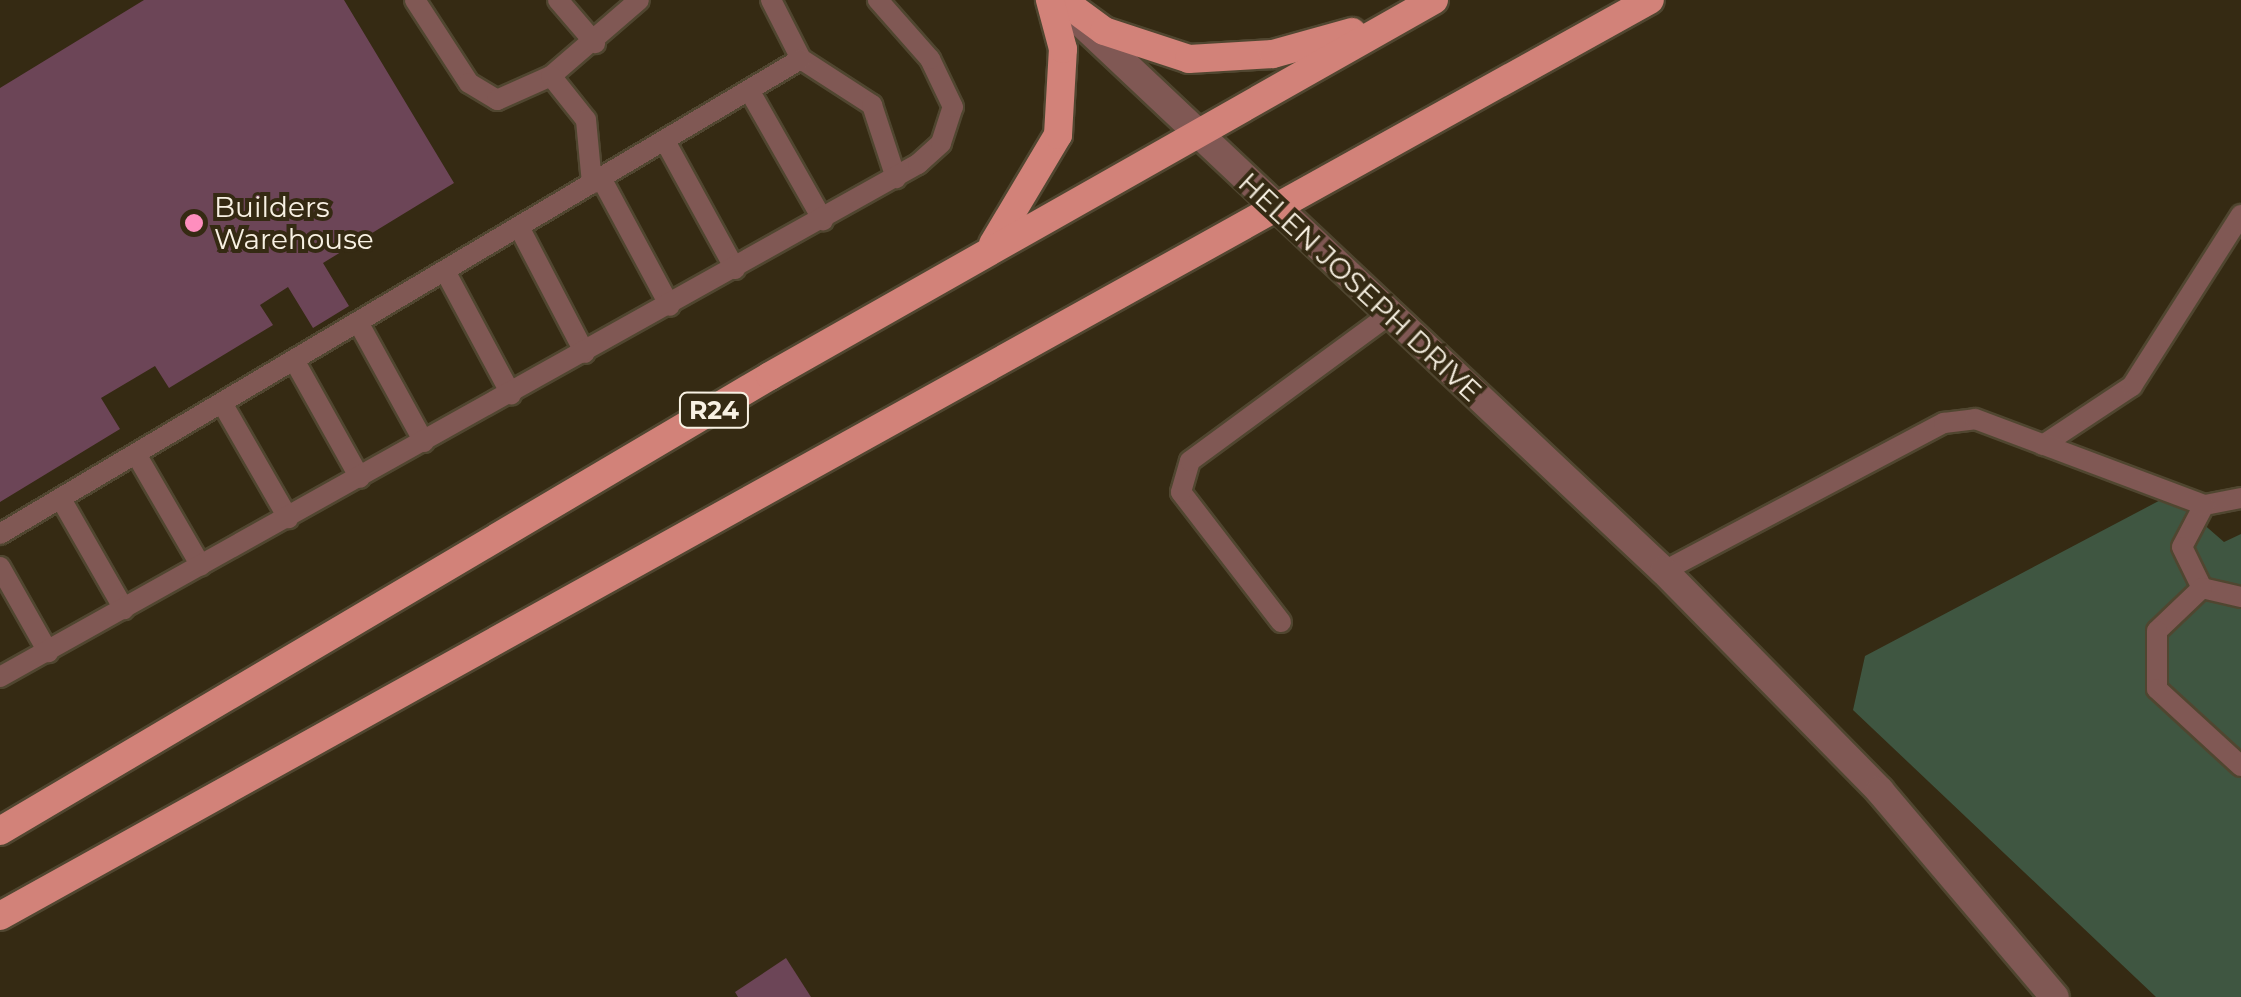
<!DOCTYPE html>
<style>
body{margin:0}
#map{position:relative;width:2241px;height:997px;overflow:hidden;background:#352a13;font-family:Montserrat,sans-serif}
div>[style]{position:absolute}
.green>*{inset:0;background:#3f5641}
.building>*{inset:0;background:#6c4557}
.roads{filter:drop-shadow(2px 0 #504630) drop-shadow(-2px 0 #504630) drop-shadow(0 2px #504630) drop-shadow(0 -2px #504630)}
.service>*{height:20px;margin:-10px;padding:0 10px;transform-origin:10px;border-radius:10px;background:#805854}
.minor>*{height:28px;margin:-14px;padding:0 14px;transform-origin:14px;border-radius:14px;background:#805854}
.tertiary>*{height:28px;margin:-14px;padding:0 14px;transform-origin:14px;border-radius:14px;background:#805854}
.primary>*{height:28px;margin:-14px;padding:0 14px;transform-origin:14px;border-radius:14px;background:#d28279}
.dots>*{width:28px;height:28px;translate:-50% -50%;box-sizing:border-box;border:5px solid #352a13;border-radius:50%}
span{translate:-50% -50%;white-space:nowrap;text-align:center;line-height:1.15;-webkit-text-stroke:8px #352a13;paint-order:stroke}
.shield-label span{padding:2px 8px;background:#352a13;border:2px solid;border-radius:8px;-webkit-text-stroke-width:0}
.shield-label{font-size:25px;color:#f8f1e3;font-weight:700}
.poi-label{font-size:28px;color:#f8f1e3}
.left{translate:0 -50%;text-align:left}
.street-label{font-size:28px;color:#f8f1e3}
</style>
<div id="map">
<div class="green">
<div style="clip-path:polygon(2170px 495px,2224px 542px,2241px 534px,2241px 997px,2156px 997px,1853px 710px,1865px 656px)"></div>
</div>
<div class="building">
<div style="clip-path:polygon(144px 0,344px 0,454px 183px,323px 263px,349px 306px,313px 328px,288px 287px,260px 305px,273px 325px,169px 388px,155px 366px,101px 398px,120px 429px,0 502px,0 88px)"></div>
<div style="clip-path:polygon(786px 958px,811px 997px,738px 997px,735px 992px)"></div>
</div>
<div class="roads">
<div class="service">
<div style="left:415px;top:0;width:99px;rotate:57deg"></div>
<div style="left:469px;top:83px;width:33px;rotate:31deg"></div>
<div style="left:497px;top:100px;width:59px;rotate:-24deg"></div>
<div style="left:551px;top:76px;width:116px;rotate:-40.8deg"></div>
<div style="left:558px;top:0;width:57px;rotate:49.3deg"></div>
<div style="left:771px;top:0;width:66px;rotate:63deg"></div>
<div style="left:801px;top:59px;width:85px;rotate:32.9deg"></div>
<div style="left:872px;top:105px;width:77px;rotate:71.8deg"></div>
<div style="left:551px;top:76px;width:56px;rotate:51.5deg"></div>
<div style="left:586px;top:120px;width:64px;rotate:84.6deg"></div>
<div style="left:749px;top:90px;width:150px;rotate:60.4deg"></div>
<div style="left:665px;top:141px;width:146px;rotate:61.3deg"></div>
<div style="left:601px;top:178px;width:145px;rotate:61.7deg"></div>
<div style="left:519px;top:227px;width:142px;rotate:62.4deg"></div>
<div style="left:445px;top:271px;width:140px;rotate:61.8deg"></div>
<div style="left:358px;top:322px;width:137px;rotate:61.2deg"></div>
<div style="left:294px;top:360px;width:135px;rotate:60.8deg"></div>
<div style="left:222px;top:403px;width:133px;rotate:60.1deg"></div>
<div style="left:2043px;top:445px;width:107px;rotate:-33.5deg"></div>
<div style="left:2132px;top:386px;width:203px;rotate:-57.5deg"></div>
<div style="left:136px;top:454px;width:129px;rotate:59.9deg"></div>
<div style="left:2241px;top:498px;width:38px;rotate:169deg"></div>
<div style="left:2204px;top:505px;width:47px;rotate:117.6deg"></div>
<div style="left:2182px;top:547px;width:46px;rotate:64deg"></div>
<div style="left:2202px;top:588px;width:40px;rotate:13deg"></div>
<div style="left:61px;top:499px;width:127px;rotate:60.2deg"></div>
<div style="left:0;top:534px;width:931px;rotate:-30.67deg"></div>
<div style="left:0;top:567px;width:98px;rotate:60.5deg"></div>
<div style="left:1664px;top:571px;width:317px;rotate:-27.9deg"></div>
<div style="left:1944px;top:423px;width:31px;rotate:-7deg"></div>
<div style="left:1975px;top:419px;width:245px;rotate:20.6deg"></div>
<div style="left:2202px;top:588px;width:62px;rotate:136.3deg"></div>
<div style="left:2157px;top:631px;width:58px;rotate:90deg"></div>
<div style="left:2157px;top:689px;width:114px;rotate:42.5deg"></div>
<div style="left:1281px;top:622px;width:164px;rotate:-127.6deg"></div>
<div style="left:1181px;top:492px;width:32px;rotate:-74deg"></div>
<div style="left:1190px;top:461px;width:248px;rotate:-36.3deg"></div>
<div style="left:0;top:677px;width:1052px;rotate:-29.2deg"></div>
<div style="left:918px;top:164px;width:31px;rotate:-42deg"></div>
<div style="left:941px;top:143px;width:38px;rotate:-72deg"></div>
<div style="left:953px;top:107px;width:53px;rotate:-115.6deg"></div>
<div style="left:930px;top:59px;width:79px;rotate:-131.4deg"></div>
</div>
<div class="minor">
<div style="left:1279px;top:209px;width:528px;rotate:43.24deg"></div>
<div style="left:1664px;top:571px;width:308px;rotate:45.5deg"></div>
<div style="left:1880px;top:791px;width:270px;rotate:49.7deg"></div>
</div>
<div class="tertiary">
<div style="left:1076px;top:18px;width:279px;rotate:43.3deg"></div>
</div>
<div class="primary">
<div style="left:1062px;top:0;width:52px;rotate:36.4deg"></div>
<div style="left:1104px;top:31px;width:89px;rotate:18.2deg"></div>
<div style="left:1189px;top:59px;width:84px;rotate:-3.4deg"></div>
<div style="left:1273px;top:54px;width:82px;rotate:-15.6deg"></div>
<div style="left:993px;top:244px;width:127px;rotate:-59.2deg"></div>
<div style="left:1058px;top:135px;width:86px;rotate:-86.7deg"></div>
<div style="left:1063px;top:49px;width:51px;rotate:-104.9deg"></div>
<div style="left:0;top:831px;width:894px;rotate:-30.58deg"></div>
<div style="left:770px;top:376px;width:763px;rotate:-29.52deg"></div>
<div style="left:0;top:916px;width:1887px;rotate:-29.04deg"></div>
</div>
</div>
<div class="dots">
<div style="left:194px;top:223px;background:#fe8ebe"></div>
</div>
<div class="shield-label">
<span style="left:714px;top:410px">R24</span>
</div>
<div class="poi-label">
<span class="left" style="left:214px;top:223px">Builders<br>Warehouse</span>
</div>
<div class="street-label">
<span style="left:1360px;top:287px;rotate:43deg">HELEN JOSEPH DRIVE</span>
</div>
</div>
